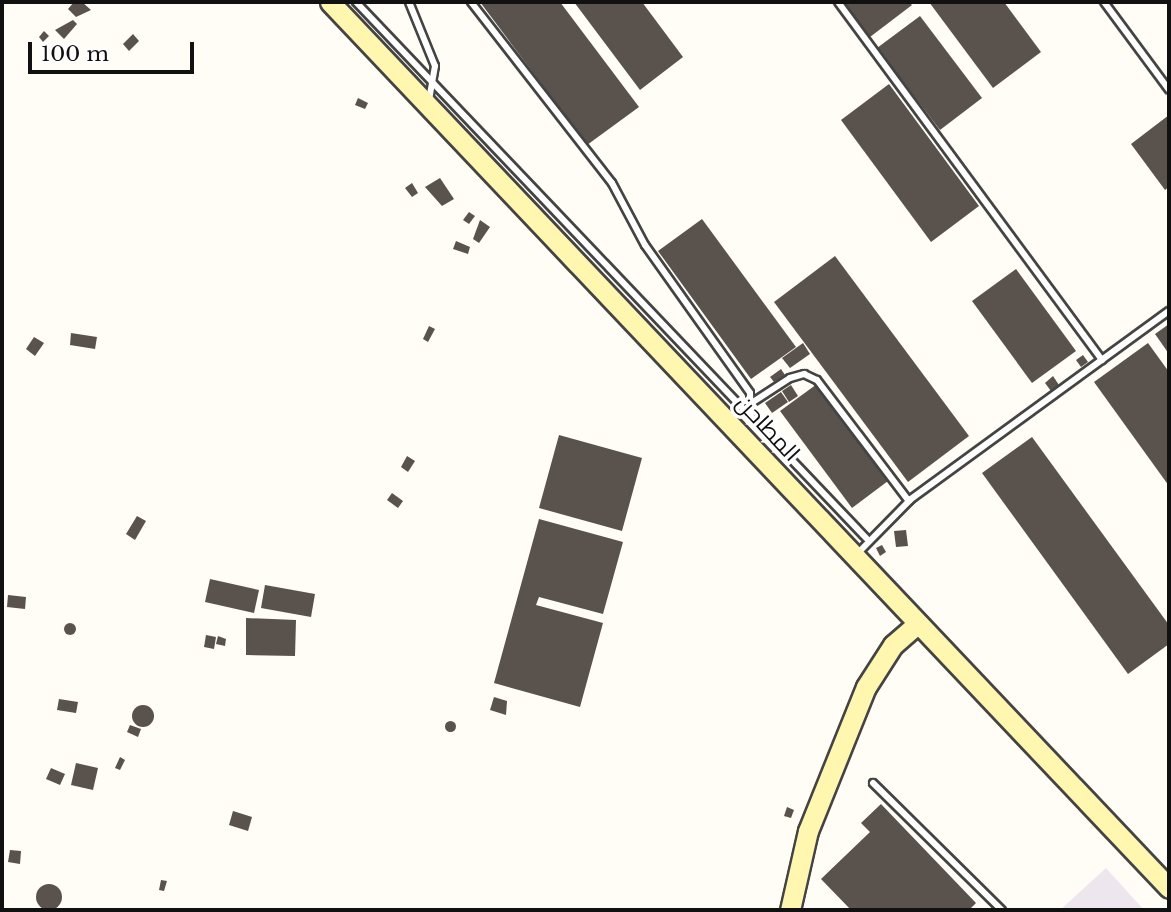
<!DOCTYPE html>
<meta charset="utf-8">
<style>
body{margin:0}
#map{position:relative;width:1171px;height:912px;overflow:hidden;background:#fffdf5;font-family:"Libre Baskerville",Cairo,serif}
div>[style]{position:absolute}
.industrial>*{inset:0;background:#eee6ef}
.building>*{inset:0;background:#5a524d}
.round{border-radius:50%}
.roads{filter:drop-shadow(2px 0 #444) drop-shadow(-2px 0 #444) drop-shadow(0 2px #444) drop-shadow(0 -2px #444)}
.lane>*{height:6px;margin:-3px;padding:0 3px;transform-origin:3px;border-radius:3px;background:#fff}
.secondary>*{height:19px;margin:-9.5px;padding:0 9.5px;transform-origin:9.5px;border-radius:9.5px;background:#fff6b0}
span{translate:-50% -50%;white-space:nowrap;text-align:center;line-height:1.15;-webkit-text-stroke:7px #fff;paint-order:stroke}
.street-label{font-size:23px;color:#111}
.frame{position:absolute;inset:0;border:4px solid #111;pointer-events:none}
.scale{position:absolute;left:28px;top:42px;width:166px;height:32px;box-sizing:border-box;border:4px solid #111;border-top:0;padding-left:9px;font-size:21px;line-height:24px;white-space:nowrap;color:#111;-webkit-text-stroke:5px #fff;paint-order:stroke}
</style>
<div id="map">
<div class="industrial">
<div style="clip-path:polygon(1106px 868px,1144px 910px,1060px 910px)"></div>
</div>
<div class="building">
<div style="clip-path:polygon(74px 2px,82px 2px,91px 10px,76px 17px,68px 9px)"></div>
<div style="clip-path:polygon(480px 2px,560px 2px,639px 107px,587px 145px)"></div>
<div style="clip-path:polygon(574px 2px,642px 2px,683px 57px,640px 90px)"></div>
<div style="clip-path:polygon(844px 2px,909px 2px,912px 5px,870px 37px)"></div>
<div style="clip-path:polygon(929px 2px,1004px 2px,1041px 52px,993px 88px)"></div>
<div style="clip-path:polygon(920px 16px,982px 98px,940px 130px,877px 48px)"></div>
<div style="clip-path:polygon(73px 20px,77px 24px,64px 39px,55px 30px)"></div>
<div style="clip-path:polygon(44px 31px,49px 36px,43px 42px,39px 37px)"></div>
<div style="clip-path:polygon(133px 34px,139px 41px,129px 51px,123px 44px)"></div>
<div style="clip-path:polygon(889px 84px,979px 206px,931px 242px,841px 120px)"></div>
<div style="clip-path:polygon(358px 98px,368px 103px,365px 109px,355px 105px)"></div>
<div style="clip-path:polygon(1169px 115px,1169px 187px,1165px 190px,1131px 144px)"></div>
<div style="clip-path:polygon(440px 178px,454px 199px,442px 206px,425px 187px)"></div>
<div style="clip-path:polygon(412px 183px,418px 193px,412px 197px,405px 188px)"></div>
<div style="clip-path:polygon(469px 212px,475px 216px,469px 224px,463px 220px)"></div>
<div style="clip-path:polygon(702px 219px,796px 347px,751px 379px,658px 251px)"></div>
<div style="clip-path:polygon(480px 220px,490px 227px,479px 243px,473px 239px)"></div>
<div style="clip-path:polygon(456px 241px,470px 247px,468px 254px,453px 249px)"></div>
<div style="clip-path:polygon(835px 256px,969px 436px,908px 482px,774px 302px)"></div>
<div style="clip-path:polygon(1016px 269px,1076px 351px,1032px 383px,972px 301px)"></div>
<div style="clip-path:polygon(1169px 324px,1169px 354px,1155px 334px)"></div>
<div style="clip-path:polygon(429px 326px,435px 329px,428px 342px,423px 339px)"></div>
<div style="clip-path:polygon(71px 333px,97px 337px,95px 349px,70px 345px)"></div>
<div style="clip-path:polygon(34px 337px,44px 343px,35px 356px,26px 349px)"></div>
<div style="clip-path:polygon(803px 343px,810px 354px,790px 368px,782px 358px)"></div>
<div style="clip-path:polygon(1148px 343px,1169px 372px,1169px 486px,1094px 382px)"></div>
<div style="clip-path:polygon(1083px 355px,1088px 362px,1081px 367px,1076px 360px)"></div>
<div style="clip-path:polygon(781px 369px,785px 375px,774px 382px,770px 377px)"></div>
<div style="clip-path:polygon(1053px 376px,1059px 385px,1051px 391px,1045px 383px)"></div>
<div style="clip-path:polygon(817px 384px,888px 481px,852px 508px,780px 411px)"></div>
<div style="clip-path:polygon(791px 385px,798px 396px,789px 402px,782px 391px)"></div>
<div style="clip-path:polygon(781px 392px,788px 402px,772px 413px,765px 403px)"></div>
<div style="clip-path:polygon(559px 435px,642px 458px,622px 531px,539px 508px)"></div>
<div style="clip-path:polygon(1032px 437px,1169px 625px,1169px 644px,1128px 674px,982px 473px)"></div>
<div style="clip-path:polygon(407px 456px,415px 461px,408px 472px,401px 467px)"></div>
<div style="clip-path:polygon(392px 493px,403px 501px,398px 508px,387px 500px)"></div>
<div style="clip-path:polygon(137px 516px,146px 521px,135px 540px,126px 534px)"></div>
<div style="clip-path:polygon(539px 519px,623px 542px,603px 614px,539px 597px,536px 605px,603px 623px,580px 707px,494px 683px)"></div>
<div style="clip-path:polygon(906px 530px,908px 546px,896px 547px,894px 531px)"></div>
<div style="clip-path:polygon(882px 545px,886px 552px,880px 556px,876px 548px)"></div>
<div style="clip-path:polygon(210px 579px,259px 590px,254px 613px,205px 602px)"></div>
<div style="clip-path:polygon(265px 585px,315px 594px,311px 617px,261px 608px)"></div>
<div style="clip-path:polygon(8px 595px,26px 597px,25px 609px,7px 607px)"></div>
<div style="clip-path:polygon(246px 618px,296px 620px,295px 656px,246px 655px)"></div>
<div class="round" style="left:64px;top:623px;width:12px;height:12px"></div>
<div style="clip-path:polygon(206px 635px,216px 637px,214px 649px,204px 647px)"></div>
<div style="clip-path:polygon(218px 636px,226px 639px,225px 646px,216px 644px)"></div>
<div style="clip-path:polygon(494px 697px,507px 701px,506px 715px,490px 710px)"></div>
<div style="clip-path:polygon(59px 699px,78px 702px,76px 713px,57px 710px)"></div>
<div class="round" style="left:132px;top:705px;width:22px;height:22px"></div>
<div class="round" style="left:444.5px;top:720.5px;width:11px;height:11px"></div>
<div style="clip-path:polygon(130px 725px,141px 729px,138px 737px,127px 732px)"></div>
<div style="clip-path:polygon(120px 757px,125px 760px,120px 770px,115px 768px)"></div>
<div style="clip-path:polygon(76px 763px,98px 768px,93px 790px,71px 785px)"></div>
<div style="clip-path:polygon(51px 768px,65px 774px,60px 785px,46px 779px)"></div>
<div style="clip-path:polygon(881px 804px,976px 903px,969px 910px,851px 910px,821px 879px,870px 832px,861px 823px)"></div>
<div style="clip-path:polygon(787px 807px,794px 810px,791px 818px,784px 816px)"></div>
<div style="clip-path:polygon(233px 811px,252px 817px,248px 831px,229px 825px)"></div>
<div style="clip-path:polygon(10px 850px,21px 851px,20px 864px,8px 862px)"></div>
<div style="clip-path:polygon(161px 880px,167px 881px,164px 891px,159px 890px)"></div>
<div class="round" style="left:36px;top:884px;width:26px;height:26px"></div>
</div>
<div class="roads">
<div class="lane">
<div style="left:356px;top:2px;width:741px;rotate:46.42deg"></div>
<div style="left:409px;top:2px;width:69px;rotate:67.9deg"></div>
<div style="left:435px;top:66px;width:35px;rotate:100deg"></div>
<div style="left:471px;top:2px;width:229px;rotate:52.1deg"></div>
<div style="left:612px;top:183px;width:70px;rotate:62deg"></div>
<div style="left:645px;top:245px;width:181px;rotate:54.6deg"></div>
<div style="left:750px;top:393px;width:23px;rotate:88deg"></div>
<div style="left:838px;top:2px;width:445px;rotate:53.6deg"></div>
<div style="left:1104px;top:2px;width:109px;rotate:53.5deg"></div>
<div style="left:753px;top:402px;width:44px;rotate:-33deg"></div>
<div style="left:790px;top:378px;width:15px;rotate:-16deg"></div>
<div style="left:804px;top:374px;width:14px;rotate:25deg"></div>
<div style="left:817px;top:380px;width:152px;rotate:52.8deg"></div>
<div style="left:857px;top:554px;width:77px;rotate:-45.5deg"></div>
<div style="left:911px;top:499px;width:319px;rotate:-36.1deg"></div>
<div style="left:873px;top:783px;width:181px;rotate:44.6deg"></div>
</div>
<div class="secondary">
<div style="left:330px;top:2px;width:1220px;rotate:46.56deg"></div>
<div style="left:790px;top:910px;width:81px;rotate:-77.2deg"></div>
<div style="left:808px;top:831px;width:155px;rotate:-68.1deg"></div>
<div style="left:866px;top:687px;width:50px;rotate:-57.3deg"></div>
<div style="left:893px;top:645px;width:33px;rotate:-41deg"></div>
</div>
</div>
<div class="street-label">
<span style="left:768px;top:428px;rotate:47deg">المطاحن</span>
</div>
<div class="frame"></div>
<div class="scale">100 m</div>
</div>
